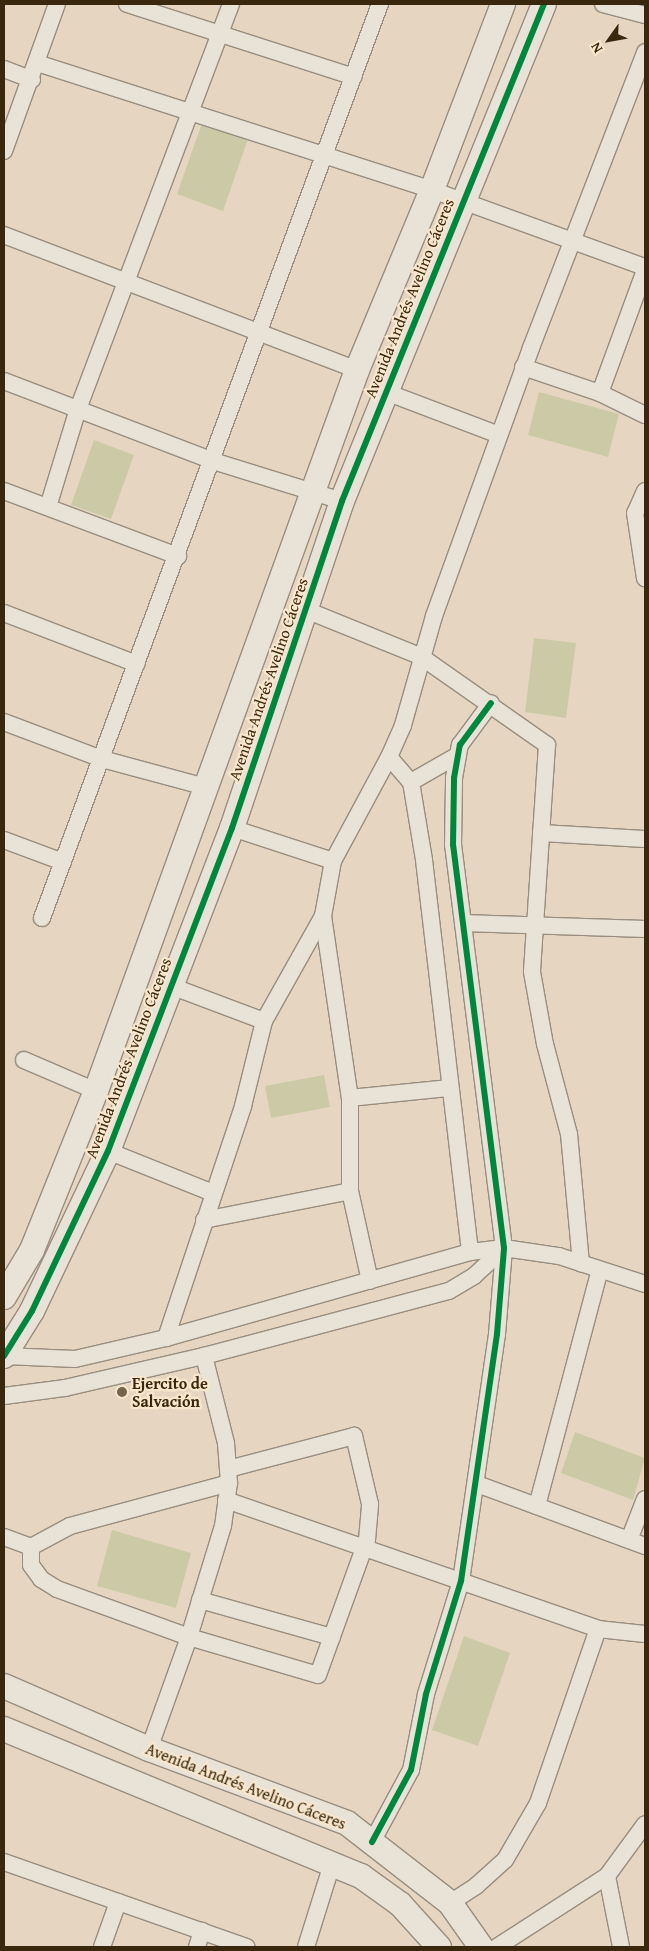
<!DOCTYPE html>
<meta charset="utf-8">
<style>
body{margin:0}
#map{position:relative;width:649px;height:1951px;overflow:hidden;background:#e6d6c1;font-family:"Gentium Book Plus",serif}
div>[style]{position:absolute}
.green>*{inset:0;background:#cccaa6}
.roads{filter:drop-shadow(1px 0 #988d7e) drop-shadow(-1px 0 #988d7e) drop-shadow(0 1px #988d7e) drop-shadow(0 -1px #988d7e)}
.street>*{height:16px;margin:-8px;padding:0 8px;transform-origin:8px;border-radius:8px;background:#e9e2d7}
.secondary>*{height:24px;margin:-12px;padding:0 12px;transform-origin:12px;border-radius:12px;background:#e9e2d7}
.cycleway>*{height:6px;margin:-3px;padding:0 3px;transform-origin:3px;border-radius:3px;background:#00873e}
.dots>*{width:14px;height:14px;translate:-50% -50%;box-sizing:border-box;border:2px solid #f8e6cd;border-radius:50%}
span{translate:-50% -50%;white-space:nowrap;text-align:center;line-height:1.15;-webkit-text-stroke:4.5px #f8e6cd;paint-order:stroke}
.street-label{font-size:16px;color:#3a280e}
.poi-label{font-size:16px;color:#3a280e;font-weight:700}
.left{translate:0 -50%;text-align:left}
.frame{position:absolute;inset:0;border:5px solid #3a280e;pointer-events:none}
.north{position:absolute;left:584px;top:15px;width:50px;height:50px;-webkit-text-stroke:4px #f8e6cd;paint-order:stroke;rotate:238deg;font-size:14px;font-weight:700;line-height:20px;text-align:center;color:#3a280e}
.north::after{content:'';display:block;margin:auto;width:18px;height:22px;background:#3a280e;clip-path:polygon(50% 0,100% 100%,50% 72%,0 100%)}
</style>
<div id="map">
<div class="green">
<div style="clip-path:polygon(202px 123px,248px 139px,223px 211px,177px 194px)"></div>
<div style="clip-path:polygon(539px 392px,619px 414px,608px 457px,528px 435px)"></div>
<div style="clip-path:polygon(94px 440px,134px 455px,111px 519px,71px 505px)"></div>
<div style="clip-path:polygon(534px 638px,576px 643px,566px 718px,525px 712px)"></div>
<div style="clip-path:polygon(324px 1075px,330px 1107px,271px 1118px,265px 1086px)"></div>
<div style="clip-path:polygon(575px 1432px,645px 1458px,633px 1500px,561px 1473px)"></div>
<div style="clip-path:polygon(112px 1530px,191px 1553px,176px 1608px,97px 1586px)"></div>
<div style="clip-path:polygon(464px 1636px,510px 1653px,478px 1746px,432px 1730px)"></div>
</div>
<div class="roads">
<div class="street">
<div style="left:127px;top:4px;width:238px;rotate:17.8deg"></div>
<div style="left:603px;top:4px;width:43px;rotate:14.7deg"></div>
<div style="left:37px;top:63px;width:415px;rotate:17.8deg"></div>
<div style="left:432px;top:190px;width:226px;rotate:19.9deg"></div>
<div style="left:4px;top:69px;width:30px;rotate:21deg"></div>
<div style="left:4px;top:151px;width:156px;rotate:-70.2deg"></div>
<div style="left:4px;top:235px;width:378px;rotate:20.9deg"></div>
<div style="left:523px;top:367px;width:81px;rotate:18.7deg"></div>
<div style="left:600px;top:393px;width:50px;rotate:26.1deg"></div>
<div style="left:4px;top:381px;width:224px;rotate:20.9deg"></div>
<div style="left:213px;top:461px;width:135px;rotate:17.2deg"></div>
<div style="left:386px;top:392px;width:121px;rotate:20.8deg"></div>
<div style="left:600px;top:393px;width:131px;rotate:-69.9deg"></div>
<div style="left:4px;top:491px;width:186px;rotate:20.5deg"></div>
<div style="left:645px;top:491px;width:24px;rotate:114deg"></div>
<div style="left:635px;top:513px;width:66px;rotate:81.3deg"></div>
<div style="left:48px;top:507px;width:102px;rotate:-73deg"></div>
<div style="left:78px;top:409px;width:433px;rotate:-69.3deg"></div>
<div style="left:306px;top:610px;width:123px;rotate:22deg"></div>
<div style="left:420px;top:656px;width:155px;rotate:35deg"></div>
<div style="left:547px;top:745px;width:227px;rotate:93.8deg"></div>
<div style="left:532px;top:972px;width:73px;rotate:79.8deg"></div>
<div style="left:545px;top:1044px;width:93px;rotate:75.1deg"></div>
<div style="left:569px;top:1134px;width:130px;rotate:84.7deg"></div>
<div style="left:4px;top:613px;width:142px;rotate:21deg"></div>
<div style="left:4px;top:722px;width:105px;rotate:20.7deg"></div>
<div style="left:102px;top:759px;width:108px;rotate:15.1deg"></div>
<div style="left:389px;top:757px;width:33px;rotate:49deg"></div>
<div style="left:411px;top:782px;width:79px;rotate:80.5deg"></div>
<div style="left:424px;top:860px;width:395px;rotate:83.3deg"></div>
<div style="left:411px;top:782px;width:54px;rotate:-29.9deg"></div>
<div style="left:232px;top:828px;width:106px;rotate:18.1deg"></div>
<div style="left:541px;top:833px;width:104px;rotate:3.3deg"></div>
<div style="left:4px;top:840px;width:63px;rotate:20.4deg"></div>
<div style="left:323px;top:916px;width:184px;rotate:81.6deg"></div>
<div style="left:350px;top:1098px;width:93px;rotate:90deg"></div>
<div style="left:350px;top:1191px;width:92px;rotate:77.5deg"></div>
<div style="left:42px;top:918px;width:974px;rotate:-69.71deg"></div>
<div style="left:463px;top:923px;width:182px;rotate:1.9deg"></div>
<div style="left:171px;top:986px;width:99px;rotate:20.6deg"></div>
<div style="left:24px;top:1060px;width:78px;rotate:23.3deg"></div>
<div style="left:350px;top:1098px;width:100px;rotate:-5.8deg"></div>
<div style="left:108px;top:1151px;width:113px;rotate:21.8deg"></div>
<div style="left:204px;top:1220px;width:149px;rotate:-11.2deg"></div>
<div style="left:166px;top:1338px;width:244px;rotate:-71.6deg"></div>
<div style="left:243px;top:1106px;width:88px;rotate:-76.1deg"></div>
<div style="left:264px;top:1021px;width:120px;rotate:-60.7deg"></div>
<div style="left:323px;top:916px;width:56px;rotate:-79.7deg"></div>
<div style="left:333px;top:861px;width:118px;rotate:-61.7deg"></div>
<div style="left:389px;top:757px;width:35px;rotate:-66deg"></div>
<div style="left:403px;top:725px;width:113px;rotate:-74.1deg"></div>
<div style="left:434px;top:616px;width:285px;rotate:-70.1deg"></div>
<div style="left:531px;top:348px;width:317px;rotate:-68.9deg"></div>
<div style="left:4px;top:1356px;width:71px;rotate:2.4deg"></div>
<div style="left:75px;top:1359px;width:93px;rotate:-13deg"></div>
<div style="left:166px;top:1338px;width:316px;rotate:-15.8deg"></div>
<div style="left:470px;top:1252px;width:34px;rotate:-7deg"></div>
<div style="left:504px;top:1248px;width:56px;rotate:8.3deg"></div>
<div style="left:559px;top:1256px;width:90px;rotate:18deg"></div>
<div style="left:4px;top:1396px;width:62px;rotate:-7.5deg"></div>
<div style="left:65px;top:1388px;width:143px;rotate:-13deg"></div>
<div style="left:204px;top:1356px;width:253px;rotate:-14.9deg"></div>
<div style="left:449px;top:1291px;width:29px;rotate:-31deg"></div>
<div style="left:474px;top:1276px;width:41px;rotate:-43deg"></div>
<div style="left:477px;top:1484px;width:179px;rotate:20.3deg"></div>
<div style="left:226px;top:1500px;width:394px;rotate:19.1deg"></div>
<div style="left:598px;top:1629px;width:47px;rotate:6.1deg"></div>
<div style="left:537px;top:1506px;width:244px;rotate:-75.1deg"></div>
<div style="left:4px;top:1537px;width:29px;rotate:20deg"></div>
<div style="left:31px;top:1547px;width:44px;rotate:-28.3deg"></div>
<div style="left:70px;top:1526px;width:165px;rotate:-15.1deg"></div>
<div style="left:629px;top:1540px;width:44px;rotate:-68.7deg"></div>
<div style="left:31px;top:1547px;width:18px;rotate:90deg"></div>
<div style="left:31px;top:1565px;width:17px;rotate:54deg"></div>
<div style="left:41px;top:1579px;width:19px;rotate:32deg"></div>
<div style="left:57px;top:1589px;width:140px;rotate:20deg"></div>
<div style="left:189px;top:1637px;width:134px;rotate:16.4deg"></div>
<div style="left:318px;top:1675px;width:144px;rotate:-70.1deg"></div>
<div style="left:367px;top:1540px;width:36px;rotate:-85deg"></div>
<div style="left:370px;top:1504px;width:70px;rotate:-103.2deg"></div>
<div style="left:354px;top:1436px;width:130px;rotate:165.3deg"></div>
<div style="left:200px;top:1600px;width:137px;rotate:15.7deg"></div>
<div style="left:149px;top:1749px;width:119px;rotate:-70.3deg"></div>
<div style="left:189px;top:1637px;width:116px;rotate:-73deg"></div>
<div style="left:223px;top:1526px;width:43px;rotate:-82.1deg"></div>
<div style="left:229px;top:1483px;width:40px;rotate:-94.3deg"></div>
<div style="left:226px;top:1443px;width:90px;rotate:-104.2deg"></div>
<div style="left:372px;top:1842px;width:82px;rotate:-61.6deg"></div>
<div style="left:411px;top:1770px;width:77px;rotate:-78.8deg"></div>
<div style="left:426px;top:1694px;width:118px;rotate:-72.8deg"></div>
<div style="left:461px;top:1581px;width:250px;rotate:-81.7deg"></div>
<div style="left:497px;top:1334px;width:86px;rotate:-85.3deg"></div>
<div style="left:504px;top:1248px;width:406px;rotate:-97.2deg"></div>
<div style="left:453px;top:845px;width:67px;rotate:-89.1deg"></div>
<div style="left:454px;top:778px;width:34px;rotate:-80deg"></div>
<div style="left:460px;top:745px;width:52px;rotate:-53.6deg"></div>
<div style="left:4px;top:1862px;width:257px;rotate:19.3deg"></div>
<div style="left:607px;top:1876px;width:72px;rotate:78.8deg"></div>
<div style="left:450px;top:1903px;width:31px;rotate:-33deg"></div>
<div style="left:476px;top:1886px;width:39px;rotate:-42deg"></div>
<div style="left:505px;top:1860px;width:66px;rotate:-59.9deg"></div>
<div style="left:538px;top:1803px;width:184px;rotate:-71deg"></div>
<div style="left:102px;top:1947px;width:48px;rotate:-70.4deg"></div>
<div style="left:197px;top:1947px;width:17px;rotate:-73deg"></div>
<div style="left:306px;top:1947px;width:87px;rotate:-72.6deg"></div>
<div style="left:497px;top:1947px;width:131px;rotate:-32.8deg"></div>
<div style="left:607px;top:1876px;width:64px;rotate:-53.8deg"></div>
</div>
<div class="secondary">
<div style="left:4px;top:1297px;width:55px;rotate:-59.2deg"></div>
<div style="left:32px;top:1250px;width:171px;rotate:-68.1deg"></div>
<div style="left:96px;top:1091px;width:767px;rotate:-70.1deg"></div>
<div style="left:357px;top:370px;width:195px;rotate:-67.4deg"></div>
<div style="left:432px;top:190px;width:199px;rotate:-69.1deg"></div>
<div style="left:4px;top:1356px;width:53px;rotate:-58.1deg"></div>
<div style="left:32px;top:1311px;width:177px;rotate:-64.6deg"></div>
<div style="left:108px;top:1151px;width:346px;rotate:-69deg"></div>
<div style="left:232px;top:828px;width:345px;rotate:-71.4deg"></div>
<div style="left:342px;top:501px;width:536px;rotate:-67.88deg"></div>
<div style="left:4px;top:1686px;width:158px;rotate:23.5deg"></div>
<div style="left:149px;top:1749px;width:211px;rotate:20.5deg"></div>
<div style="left:347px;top:1823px;width:130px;rotate:37.8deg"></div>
<div style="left:450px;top:1903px;width:54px;rotate:54.8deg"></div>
<div style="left:4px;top:1729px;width:386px;rotate:22.4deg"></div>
<div style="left:361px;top:1876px;width:48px;rotate:35.7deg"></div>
<div style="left:400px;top:1904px;width:58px;rotate:47.8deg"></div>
</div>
</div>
<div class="cycleway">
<div style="left:4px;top:1356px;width:53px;rotate:-58.1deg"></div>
<div style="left:32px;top:1311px;width:177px;rotate:-64.6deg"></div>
<div style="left:108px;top:1151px;width:346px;rotate:-69deg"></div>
<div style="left:232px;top:828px;width:345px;rotate:-71.4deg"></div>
<div style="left:342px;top:501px;width:536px;rotate:-67.88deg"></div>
<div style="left:372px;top:1842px;width:82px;rotate:-61.6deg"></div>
<div style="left:411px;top:1770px;width:77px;rotate:-78.8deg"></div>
<div style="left:426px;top:1694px;width:118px;rotate:-72.8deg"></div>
<div style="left:461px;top:1581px;width:250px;rotate:-81.7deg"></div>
<div style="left:497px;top:1334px;width:86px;rotate:-85.3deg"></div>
<div style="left:504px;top:1248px;width:406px;rotate:-97.2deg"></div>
<div style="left:453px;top:845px;width:67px;rotate:-89.1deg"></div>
<div style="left:454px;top:778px;width:34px;rotate:-80deg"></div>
<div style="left:460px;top:745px;width:52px;rotate:-53.6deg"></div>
</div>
<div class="dots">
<div style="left:122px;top:1392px;background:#76654d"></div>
</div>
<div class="street-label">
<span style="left:409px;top:298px;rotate:-68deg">Avenida Andrés Avelino Cáceres</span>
<span style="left:268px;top:679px;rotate:-71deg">Avenida Andrés Avelino Cáceres</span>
<span style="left:128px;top:1058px;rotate:-69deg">Avenida Andrés Avelino Cáceres</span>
<span style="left:246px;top:1786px;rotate:21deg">Avenida Andrés Avelino Cáceres</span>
</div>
<div class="poi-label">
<span class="left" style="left:132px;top:1392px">Ejercito de<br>Salvación</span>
</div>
<div class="frame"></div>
<div class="north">N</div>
</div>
